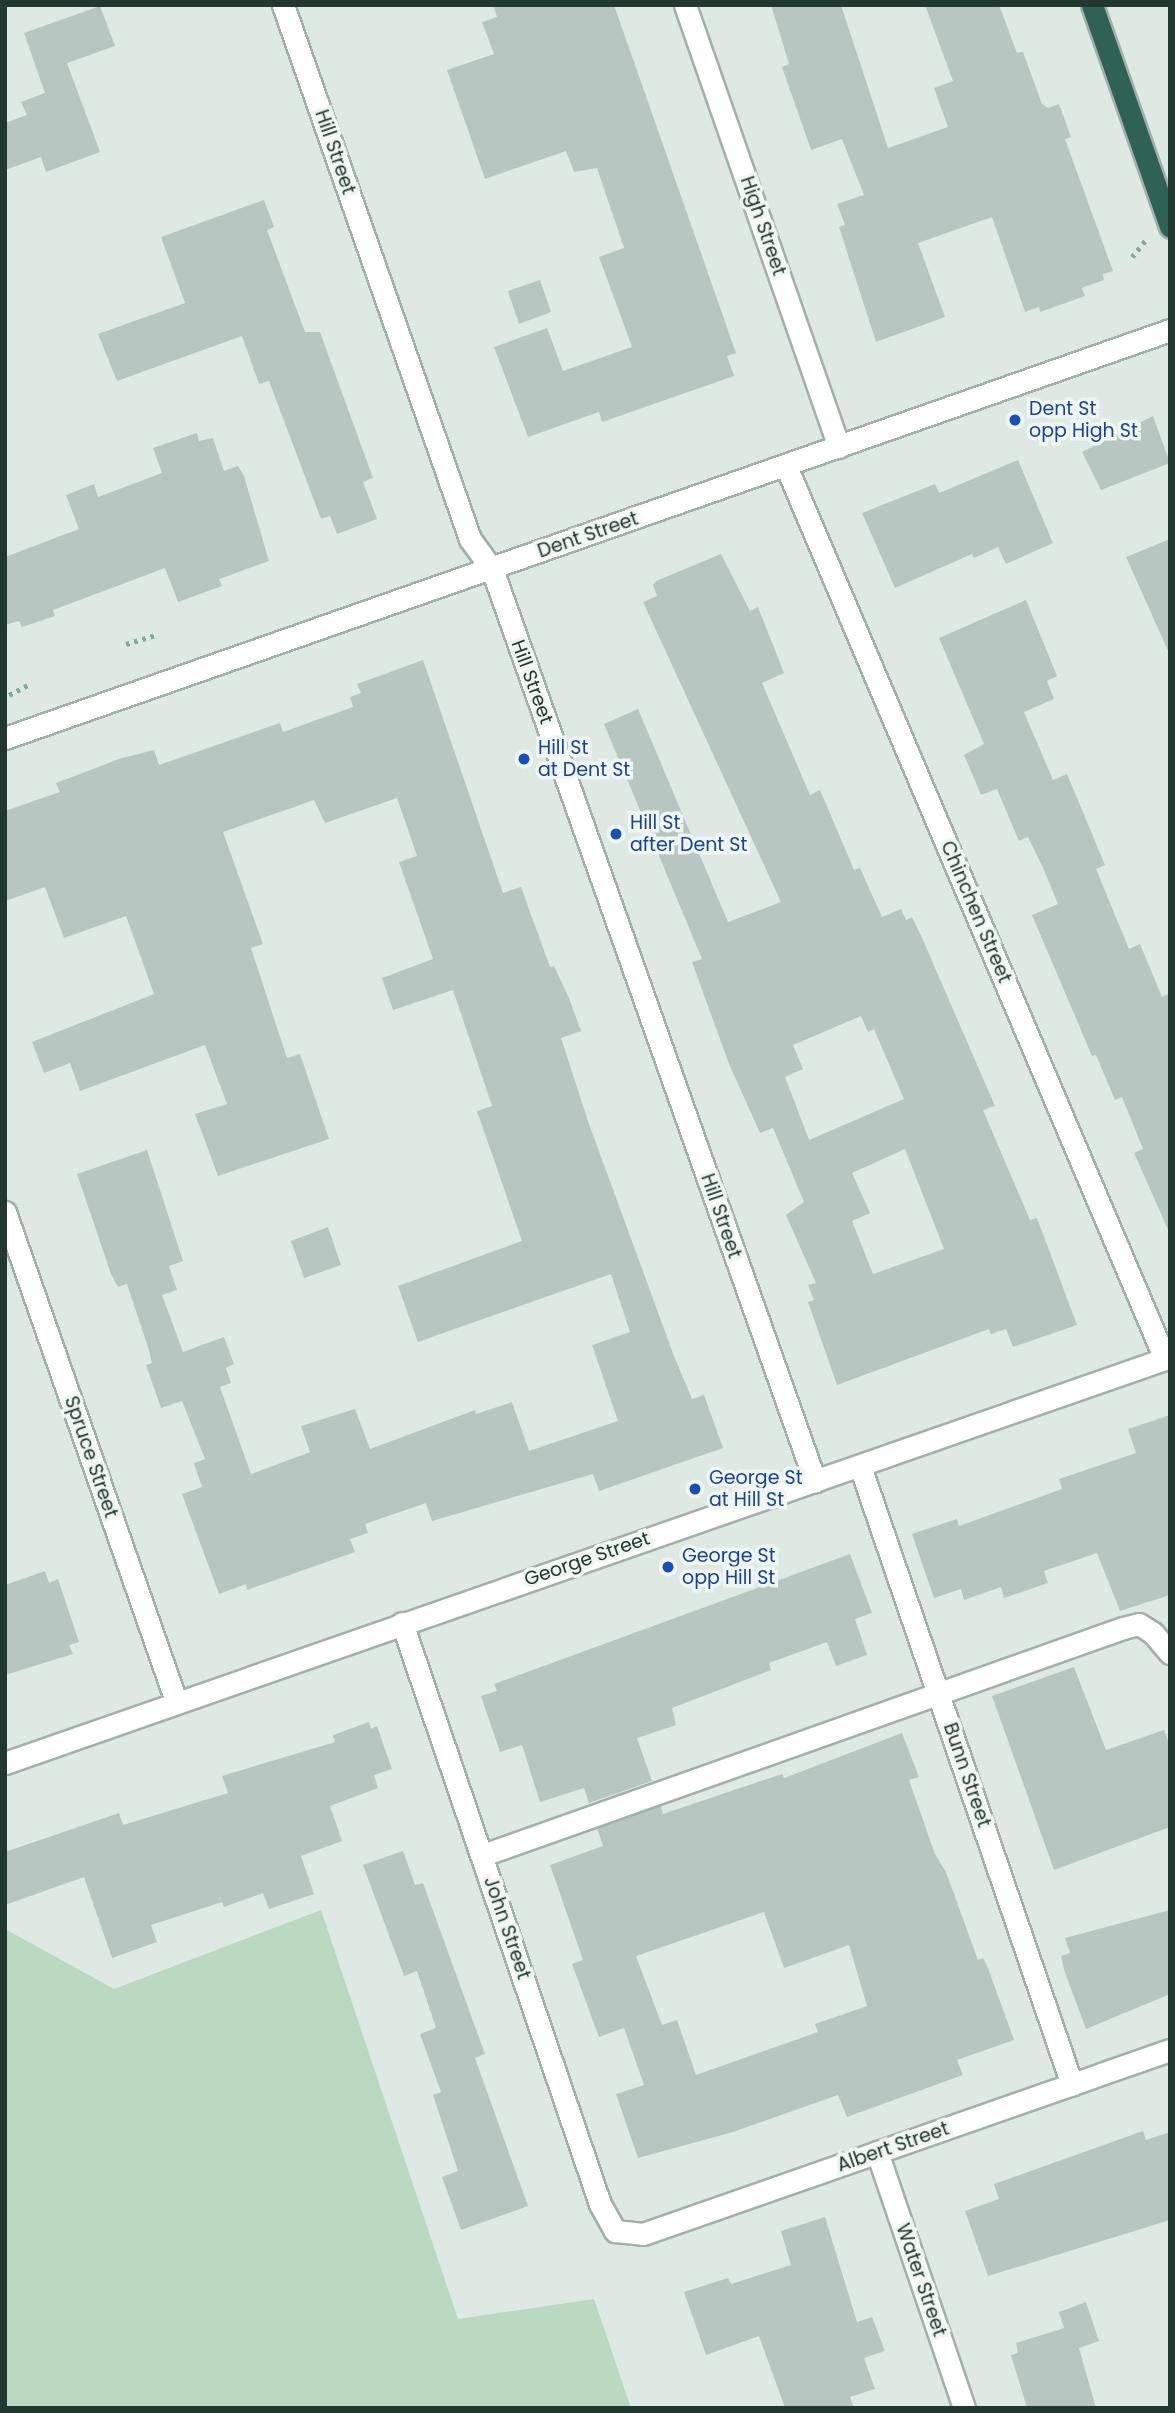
<!DOCTYPE html>
<style>
body{margin:0}
#map{position:relative;width:1175px;height:2413px;overflow:hidden;background:#dfe9e4;font-family:Poppins,sans-serif}
div>[style]{position:absolute}
.green>*{inset:0;background:#b9d9c0}
.building>*{inset:0;background:#b7c6c0}
.path>*{height:4.5px;margin-top:-2.25px;transform-origin:0;background:repeating-linear-gradient(90deg,#81aa9c 0 3.5px,transparent 0 8.5px)}
.roads{filter:drop-shadow(2px 0 #a2b0aa) drop-shadow(-2px 0 #a2b0aa) drop-shadow(0 2px #a2b0aa) drop-shadow(0 -2px #a2b0aa)}
.minor>*{height:21px;margin:-10.5px;padding:0 10.5px;transform-origin:10.5px;border-radius:10.5px;background:#fff}
.highway>*{height:21px;margin:-10.5px;padding:0 10.5px;transform-origin:10.5px;border-radius:10.5px;background:#2f6155}
.dots>*{width:19px;height:19px;translate:-50% -50%;box-sizing:border-box;border:4px solid #eff6f2;border-radius:50%}
span{translate:-50% -50%;white-space:nowrap;text-align:center;line-height:1.15;-webkit-text-stroke:7px #eff6f2;paint-order:stroke}
.street-label{font-size:19px;color:#213830}
.transit-label{font-size:19px;color:#164399}
.left{translate:0 -50%;text-align:left}
.frame{position:absolute;inset:0;border:7px solid #213830;pointer-events:none}
</style>
<div id="map">
<div class="green">
<div style="clip-path:polygon(321px 1910px,458px 2319px,594px 2299px,631px 2408px,5px 2408px,5px 1929px,114px 1989px)"></div>
</div>
<div class="building">
<div style="clip-path:polygon(493px 5px,614px 5px,736px 353px,727px 356px,734px 376px,602px 422px,599px 412px,528px 437px,494px 347px,547px 328px,563px 371px,632px 347px,599px 257px,624px 248px,597px 168px,574px 172px,566px 151px,485px 179px,447px 70px,494px 54px,482px 22px,497px 17px)"></div>
<div style="clip-path:polygon(771px 5px,841px 5px,888px 148px,948px 127px,934px 88px,953px 81px,925px 5px,999px 5px,1017px 53px,1023px 52px,1042px 104px,1048px 108px,1059px 104px,1071px 137px,1065px 139px,1113px 271px,1103px 274px,1104px 280px,1082px 288px,1085px 296px,1040px 312px,1039px 307px,1025px 312px,992px 217px,918px 243px,945px 317px,876px 342px,839px 227px,845px 225px,837px 204px,864px 195px,842px 139px,811px 150px,782px 67px,789px 64px)"></div>
<div style="clip-path:polygon(100px 6px,115px 46px,67px 63px,100px 152px,46px 172px,41px 157px,5px 170px,5px 123px,27px 115px,21px 102px,45px 93px,24px 33px)"></div>
<div style="clip-path:polygon(264px 200px,274px 227px,267px 230px,305px 332px,320px 332px,373px 478px,363px 482px,377px 519px,337px 534px,330px 516px,321px 519px,269px 381px,259px 384px,242px 336px,117px 381px,98px 334px,185px 303px,161px 237px)"></div>
<div style="clip-path:polygon(540px 280px,551px 312px,519px 324px,508px 291px)"></div>
<div style="clip-path:polygon(1153px 416px,1170px 463px,1101px 490px,1082px 452px)"></div>
<div style="clip-path:polygon(197px 433px,199px 441px,213px 438px,224px 471px,238px 466px,244px 476px,269px 561px,219px 579px,222px 586px,178px 602px,165px 568px,53px 610px,55px 616px,22px 627px,19px 621px,5px 625px,5px 557px,79px 529px,66px 495px,94px 484px,98px 497px,162px 473px,153px 448px)"></div>
<div style="clip-path:polygon(1018px 460px,1053px 543px,1006px 564px,998px 547px,974px 558px,972px 554px,895px 588px,862px 513px,935px 484px,939px 493px)"></div>
<div style="clip-path:polygon(1170px 539px,1170px 655px,1126px 557px)"></div>
<div style="clip-path:polygon(evenodd,721px 554px,750px 611px,758px 607px,784px 673px,762px 683px,810px 795px,820px 790px,854px 870px,860px 868px,882px 917px,901px 909px,906px 920px,912px 917px,922px 938px,995px 1106px,983px 1110px,1030px 1220px,1037px 1218px,1077px 1325px,1013px 1347px,1006px 1329px,991px 1334px,989px 1329px,837px 1385px,808px 1302px,814px 1300px,808px 1285px,816px 1283px,786px 1215px,804px 1202px,773px 1128px,760px 1133px,729px 1064px,692px 962px,702px 959px,604px 724px,638px 709px,728px 922px,781px 902px,643px 602px,657px 596px,653px 585px,656px 581px,721px 554px,861px 1016px,868px 1032px,874px 1029px,904px 1099px,809px 1140px,785px 1077px,803px 1069px,793px 1045px,861px 1016px,721px 554px,905px 1149px,944px 1249px,873px 1274px,852px 1221px,870px 1213px,852px 1173px,905px 1149px)"></div>
<div style="clip-path:polygon(1026px 600px,1057px 676px,1047px 681px,1054px 699px,1024px 712px,1053px 780px,1067px 774px,1105px 865px,1096px 869px,1129px 949px,1140px 944px,1162px 997px,1170px 993px,1170px 1234px,1134px 1153px,1143px 1149px,1122px 1097px,1115px 1100px,1096px 1055px,1092px 1056px,1032px 915px,1058px 904px,1044px 870px,1028px 837px,1019px 841px,997px 789px,981px 795px,964px 755px,984px 744px,939px 638px)"></div>
<div style="clip-path:polygon(423px 660px,503px 893px,521px 887px,550px 967px,554px 966px,569px 998px,581px 1031px,561px 1038px,589px 1124px,674px 1356px,692px 1399px,704px 1395px,723px 1448px,599px 1491px,593px 1474px,432px 1521px,426px 1503px,365px 1524px,368px 1533px,350px 1539px,355px 1552px,247px 1590px,246px 1584px,219px 1594px,182px 1494px,202px 1487px,194px 1463px,205px 1459px,182px 1401px,161px 1408px,146px 1365px,152px 1363px,148px 1347px,127px 1284px,118px 1287px,111px 1274px,77px 1174px,147px 1150px,183px 1261px,169px 1266px,177px 1290px,162px 1295px,183px 1352px,224px 1337px,234px 1364px,226px 1368px,231px 1383px,220px 1387px,251px 1474px,310px 1452px,301px 1426px,355px 1409px,370px 1449px,475px 1410px,476px 1414px,512px 1402px,529px 1451px,618px 1421px,592px 1345px,630px 1332px,611px 1274px,418px 1342px,398px 1286px,522px 1241px,477px 1111px,492px 1106px,453px 990px,393px 1010px,382px 978px,433px 959px,399px 862px,417px 856px,397px 798px,325px 823px,314px 800px,223px 832px,263px 944px,251px 948px,287px 1058px,300px 1054px,329px 1139px,218px 1176px,195px 1114px,227px 1104px,205px 1045px,80px 1091px,70px 1063px,44px 1073px,32px 1042px,154px 994px,126px 916px,64px 938px,45px 887px,5px 901px,5px 811px,60px 792px,56px 783px,122px 758px,154px 750px,159px 765px,280px 723px,283px 732px,353px 707px,350px 697px,361px 693px,357px 684px)"></div>
<div style="clip-path:polygon(328px 1227px,341px 1265px,304px 1278px,291px 1241px)"></div>
<div style="clip-path:polygon(1170px 1415px,1170px 1595px,1120px 1611px,1097px 1553px,1044px 1571px,1048px 1583px,1004px 1598px,1001px 1587px,964px 1600px,961px 1589px,934px 1598px,912px 1534px,957px 1519px,959px 1526px,1062px 1489px,1059px 1479px,1136px 1453px,1128px 1429px)"></div>
<div style="clip-path:polygon(850px 1554px,872px 1613px,855px 1619px,867px 1655px,836px 1666px,827px 1642px,769px 1663px,771px 1670px,672px 1708px,676px 1725px,637px 1738px,652px 1781px,589px 1803px,584px 1788px,540px 1802px,522px 1745px,500px 1752px,481px 1696px,497px 1691px,494px 1684px)"></div>
<div style="clip-path:polygon(45px 1571px,49px 1583px,58px 1579px,79px 1642px,69px 1645px,73px 1654px,5px 1675px,5px 1585px)"></div>
<div style="clip-path:polygon(1074px 1667px,1106px 1750px,1164px 1730px,1170px 1746px,1170px 1827px,1054px 1870px,992px 1696px)"></div>
<div style="clip-path:polygon(369px 1722px,371px 1729px,377px 1726px,392px 1769px,374px 1775px,378px 1788px,330px 1806px,342px 1841px,301px 1856px,314px 1894px,269px 1909px,263px 1893px,224px 1907px,222px 1902px,151px 1925px,157px 1942px,112px 1958px,84px 1877px,5px 1905px,5px 1852px,119px 1813px,123px 1825px,228px 1793px,222px 1776px,335px 1742px,333px 1735px)"></div>
<div style="clip-path:polygon(evenodd,902px 1733px,919px 1777px,909px 1780px,935px 1854px,946px 1872px,978px 1960px,983px 1958px,988px 1968px,1014px 2040px,957px 2060px,963px 2075px,847px 2117px,838px 2095px,733px 2132px,638px 2158px,616px 2094px,644px 2085px,624px 2028px,599px 2037px,572px 1964px,583px 1960px,550px 1865px,603px 1846px,597px 1828px,661px 1806px,663px 1814px,782px 1774px,784px 1778px,902px 1733px,764px 1912px,784px 1968px,849px 1945px,867px 2006px,815px 2024px,818px 2032px,696px 2075px,677px 2020px,662px 2025px,636px 1956px,764px 1912px)"></div>
<div style="clip-path:polygon(403px 1851px,415px 1885px,423px 1883px,485px 2054px,475px 2058px,528px 2206px,461px 2230px,442px 2177px,458px 2171px,433px 2095px,441px 2092px,420px 2034px,436px 2028px,417px 1971px,404px 1976px,363px 1865px)"></div>
<div style="clip-path:polygon(1170px 1910px,1170px 1994px,1086px 2029px,1065px 1973px,1061px 1956px,1070px 1953px,1065px 1938px)"></div>
<div style="clip-path:polygon(1143px 2131px,1146px 2140px,1170px 2132px,1170px 2220px,988px 2276px,965px 2211px,999px 2199px,994px 2184px)"></div>
<div style="clip-path:polygon(825px 2217px,857px 2322px,872px 2317px,885px 2351px,864px 2358px,875px 2389px,850px 2397px,854px 2408px,785px 2408px,759px 2336px,706px 2355px,684px 2292px,728px 2278px,731px 2284px,791px 2265px,781px 2231px)"></div>
<div style="clip-path:polygon(1086px 2302px,1099px 2341px,1079px 2348px,1096px 2408px,1027px 2408px,1011px 2355px,1018px 2353px,1016px 2343px,1064px 2328px,1059px 2312px)"></div>
</div>
<div class="path">
<div style="left:1132px;top:257px;width:21px;rotate:-51deg"></div>
<div style="left:126px;top:644px;width:34px;rotate:-17deg"></div>
<div style="left:9px;top:695px;width:24px;rotate:-28deg"></div>
</div>
<div class="roads">
<div class="minor">
<div style="left:283px;top:5px;width:566px;rotate:70.7deg"></div>
<div style="left:470px;top:539px;width:37px;rotate:54deg"></div>
<div style="left:492px;top:569px;width:968px;rotate:70.5deg"></div>
<div style="left:685px;top:5px;width:468px;rotate:70.8deg"></div>
<div style="left:786px;top:466px;width:970px;rotate:67deg"></div>
<div style="left:5px;top:738px;width:1234px;rotate:-19.3deg"></div>
<div style="left:5px;top:1212px;width:518px;rotate:70.73deg"></div>
<div style="left:860px;top:1466px;width:654px;rotate:71.09deg"></div>
<div style="left:402px;top:1623px;width:614px;rotate:71.18deg"></div>
<div style="left:600px;top:2204px;width:31px;rotate:61deg"></div>
<div style="left:615px;top:2231px;width:28px;rotate:6deg"></div>
<div style="left:643px;top:2234px;width:558px;rotate:-19.25deg"></div>
<div style="left:5px;top:1763px;width:1234px;rotate:-19.21deg"></div>
<div style="left:483px;top:1855px;width:679px;rotate:-19.53deg"></div>
<div style="left:1123px;top:1628px;width:16px;rotate:-14deg"></div>
<div style="left:1139px;top:1624px;width:17px;rotate:33deg"></div>
<div style="left:1153px;top:1633px;width:26px;rotate:50deg"></div>
<div style="left:877px;top:2152px;width:270px;rotate:71.2deg"></div>
</div>
<div class="highway">
<div style="left:1092px;top:5px;width:235px;rotate:70.6deg"></div>
</div>
</div>
<div class="dots">
<div style="left:1015px;top:420px;background:#1a4fb4"></div>
<div style="left:524px;top:759px;background:#1a4fb4"></div>
<div style="left:616px;top:834px;background:#1a4fb4"></div>
<div style="left:695px;top:1489px;background:#1a4fb4"></div>
<div style="left:668px;top:1567px;background:#1a4fb4"></div>
</div>
<div class="street-label">
<span style="left:335px;top:152px;rotate:71deg">Hill Street</span>
<span style="left:763px;top:226px;rotate:71deg">High Street</span>
<span style="left:588px;top:535px;rotate:-19deg">Dent Street</span>
<span style="left:532px;top:682px;rotate:70deg">Hill Street</span>
<span style="left:976px;top:912px;rotate:67deg">Chinchen Street</span>
<span style="left:721px;top:1216px;rotate:71deg">Hill Street</span>
<span style="left:91px;top:1457px;rotate:71deg">Spruce Street</span>
<span style="left:587px;top:1559px;rotate:-19deg">George Street</span>
<span style="left:967px;top:1775px;rotate:71deg">Bunn Street</span>
<span style="left:507px;top:1928px;rotate:71deg">John Street</span>
<span style="left:893px;top:2147px;rotate:-19deg">Albert Street</span>
<span style="left:921px;top:2280px;rotate:71deg">Water Street</span>
</div>
<div class="transit-label">
<span class="left" style="left:1029px;top:420px">Dent St<br>opp High St</span>
<span class="left" style="left:538px;top:759px">Hill St<br>at Dent St</span>
<span class="left" style="left:630px;top:834px">Hill St<br>after Dent St</span>
<span class="left" style="left:709px;top:1489px">George St<br>at Hill St</span>
<span class="left" style="left:682px;top:1567px">George St<br>opp Hill St</span>
</div>
<div class="frame"></div>
</div>
